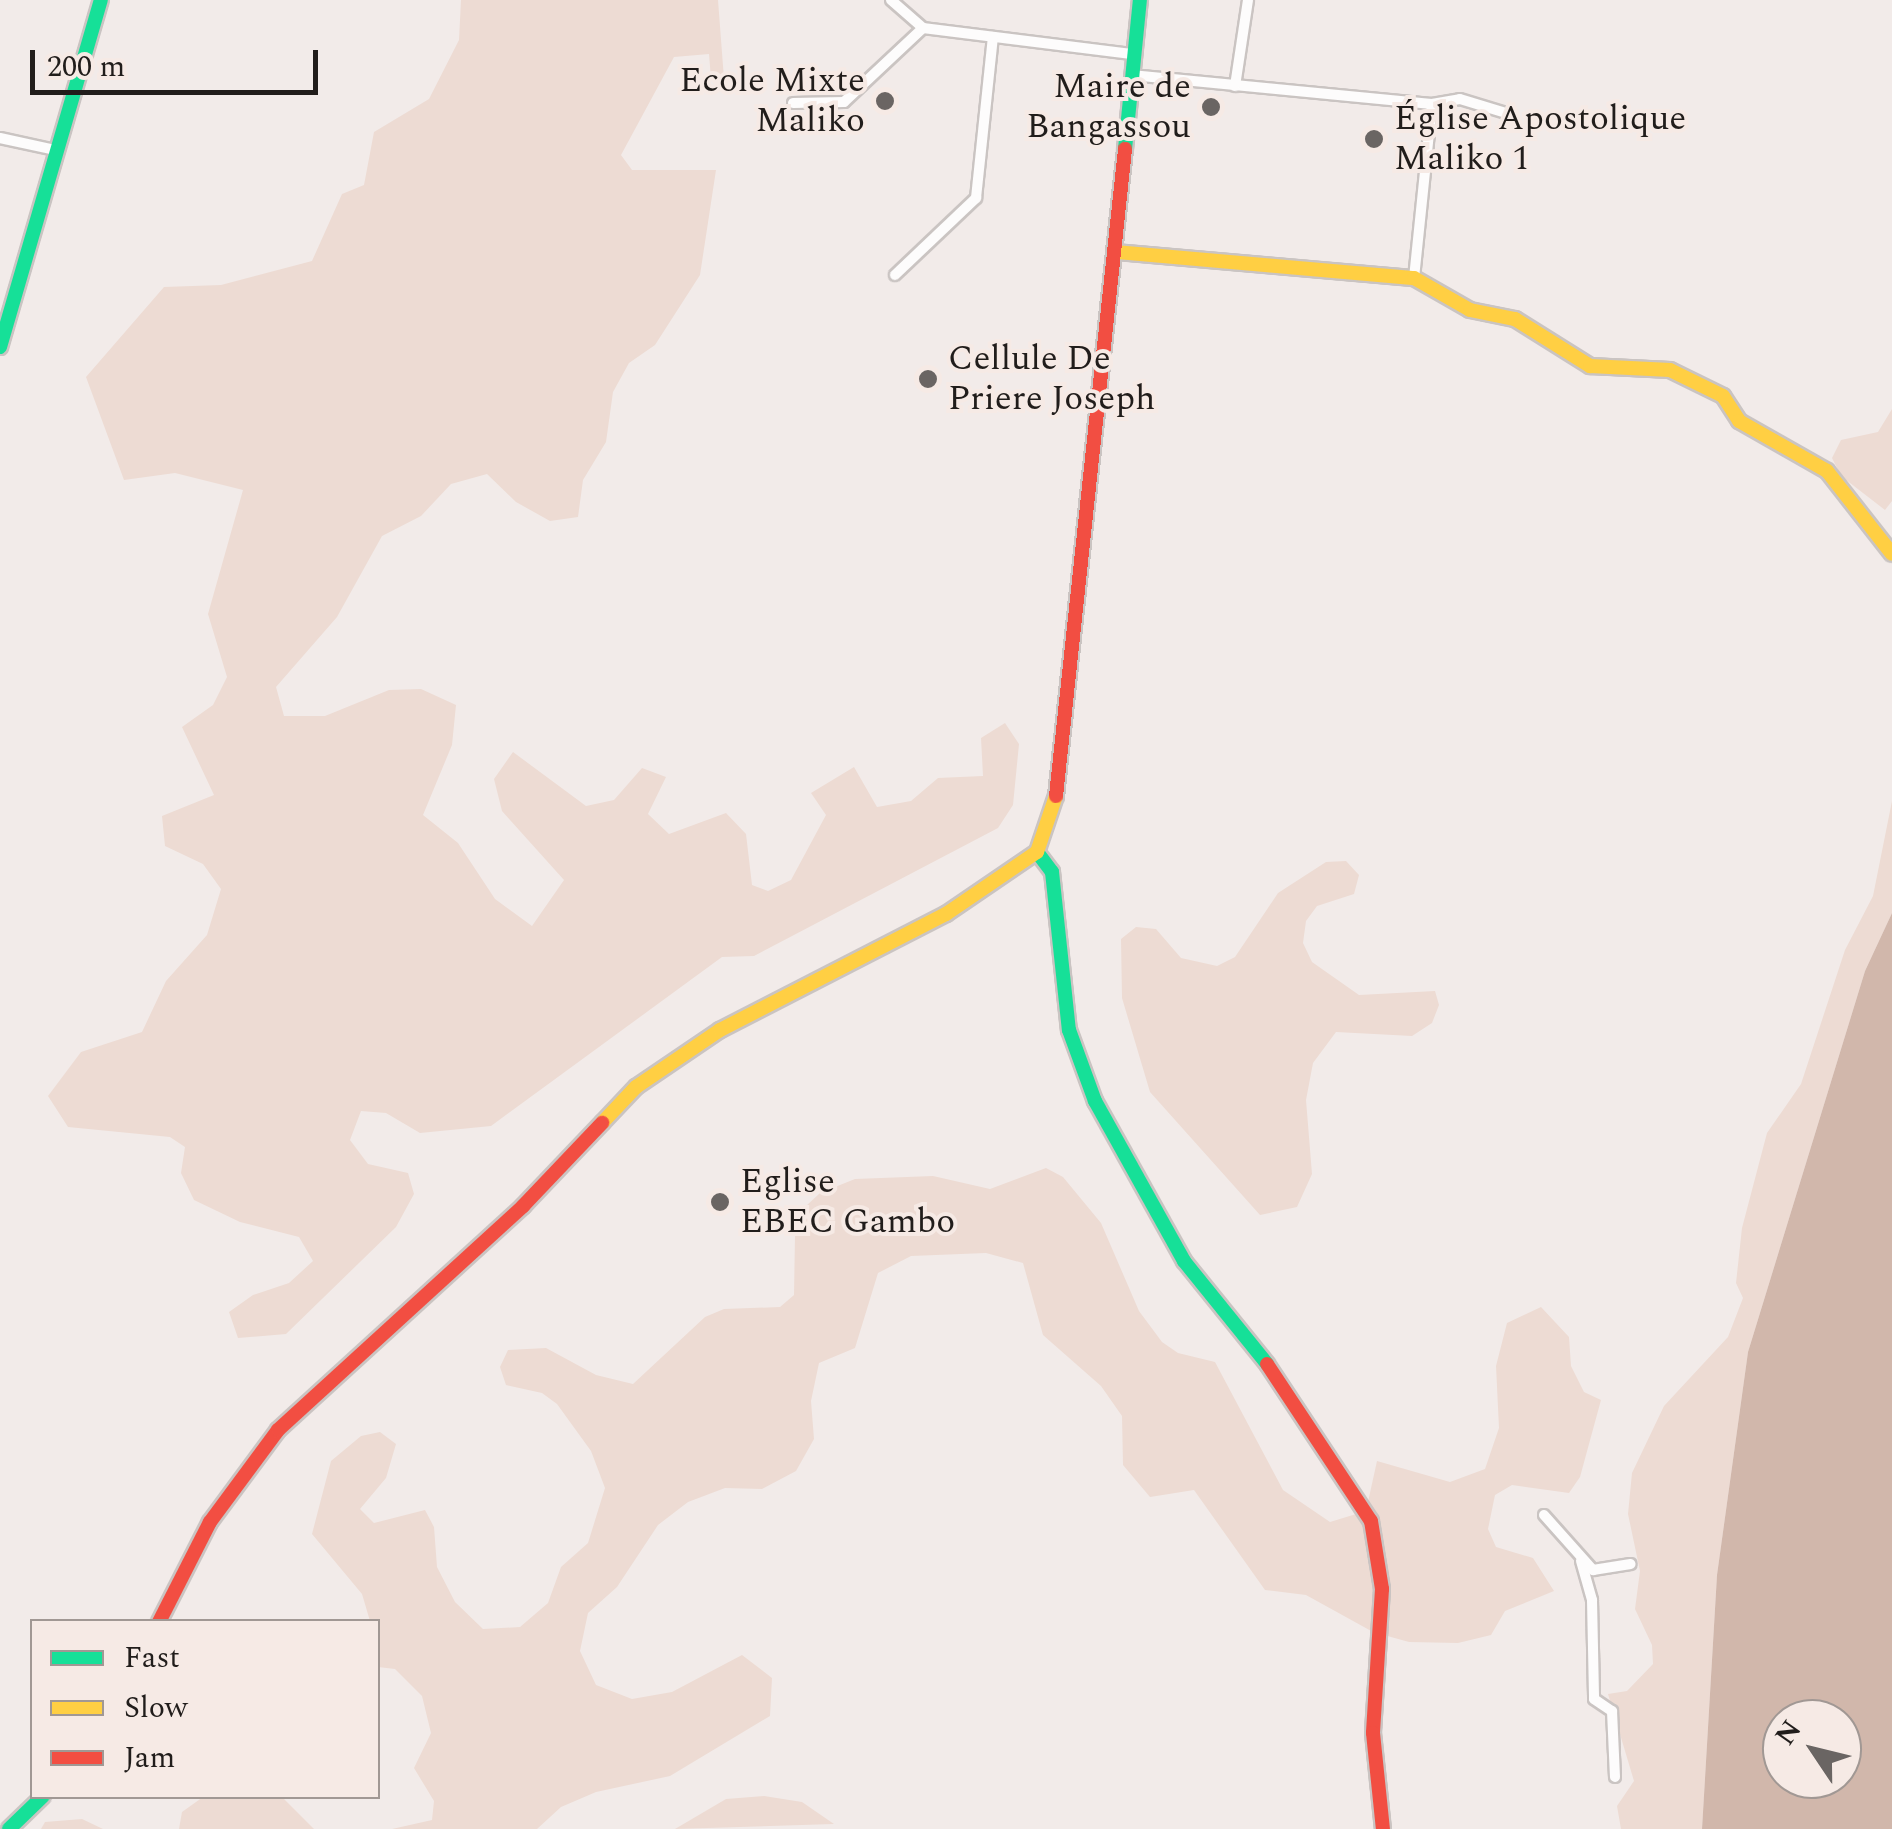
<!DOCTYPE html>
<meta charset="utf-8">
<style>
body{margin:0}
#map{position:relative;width:1892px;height:1829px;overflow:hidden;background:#f2ebe9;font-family:Spectral,serif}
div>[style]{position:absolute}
.green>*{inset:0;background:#eddbd3}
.water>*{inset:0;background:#d1b7ab}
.roads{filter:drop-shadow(2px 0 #cac4c2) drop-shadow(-2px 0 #cac4c2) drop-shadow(0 2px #cac4c2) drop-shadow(0 -2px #cac4c2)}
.street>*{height:10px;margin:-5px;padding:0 5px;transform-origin:5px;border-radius:5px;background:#fdfcfc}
.fast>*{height:14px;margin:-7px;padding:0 7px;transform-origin:7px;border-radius:7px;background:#16e098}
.slow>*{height:14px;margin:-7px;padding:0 7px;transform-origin:7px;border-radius:7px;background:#ffcf43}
.jam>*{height:14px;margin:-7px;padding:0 7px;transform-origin:7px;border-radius:7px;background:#f24e42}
.dots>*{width:28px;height:28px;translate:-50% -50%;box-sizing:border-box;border:5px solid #f6eae5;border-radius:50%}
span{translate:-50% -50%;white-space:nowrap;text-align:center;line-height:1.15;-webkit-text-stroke:8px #f6eae5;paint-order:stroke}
.poi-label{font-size:35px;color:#211d1b}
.right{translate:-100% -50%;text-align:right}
.left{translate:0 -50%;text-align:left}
.legend{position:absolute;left:30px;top:1619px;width:350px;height:180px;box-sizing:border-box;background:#f6eae5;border:2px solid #a19894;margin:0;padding:12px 18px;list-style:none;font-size:30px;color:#211d1b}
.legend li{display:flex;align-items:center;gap:20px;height:50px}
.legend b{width:50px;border:2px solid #a19894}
.north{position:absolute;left:1762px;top:1699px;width:100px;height:100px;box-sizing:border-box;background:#f6eae5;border:2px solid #a19894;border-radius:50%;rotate:305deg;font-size:28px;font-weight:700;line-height:40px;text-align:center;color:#211d1b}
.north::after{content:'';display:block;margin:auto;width:35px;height:45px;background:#6a6563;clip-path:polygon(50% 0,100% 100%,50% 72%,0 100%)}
.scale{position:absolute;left:30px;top:50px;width:288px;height:45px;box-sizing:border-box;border:5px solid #211d1b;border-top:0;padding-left:12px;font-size:30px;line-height:35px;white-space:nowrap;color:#211d1b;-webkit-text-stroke:8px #f6eae5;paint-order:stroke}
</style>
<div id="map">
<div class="green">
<div style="clip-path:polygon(461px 0,718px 0,724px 79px,711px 79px,709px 54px,674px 57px,621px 155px,632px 170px,716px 170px,700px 275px,655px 345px,629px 363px,613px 392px,606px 442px,583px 480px,578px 517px,550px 521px,516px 502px,487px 474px,451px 484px,421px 516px,382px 536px,337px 617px,276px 687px,284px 716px,325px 716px,389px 690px,421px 689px,456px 705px,452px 745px,423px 815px,458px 843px,495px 899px,532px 926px,564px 880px,502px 811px,494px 779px,513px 752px,586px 806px,614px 800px,642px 768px,666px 777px,648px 814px,669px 834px,726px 813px,746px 834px,752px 885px,768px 891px,791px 880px,826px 815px,811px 793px,854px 767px,877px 807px,911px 801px,938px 778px,983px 776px,981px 738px,1005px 723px,1019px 744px,1013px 805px,998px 828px,754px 956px,722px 957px,491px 1126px,420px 1133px,386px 1113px,361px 1111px,350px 1140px,368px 1164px,408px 1173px,414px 1194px,396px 1227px,286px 1334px,238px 1338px,229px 1312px,253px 1295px,289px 1283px,313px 1261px,299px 1237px,240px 1222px,194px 1200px,181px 1173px,185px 1147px,170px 1137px,68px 1127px,48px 1096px,81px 1052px,142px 1032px,166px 981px,207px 935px,221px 889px,203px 864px,165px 846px,162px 816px,214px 795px,182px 727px,213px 705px,227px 677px,208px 614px,243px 490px,175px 473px,124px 480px,86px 377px,164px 287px,221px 285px,312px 261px,342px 194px,364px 185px,374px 132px,429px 99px,459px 40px)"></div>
<div style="clip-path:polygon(1892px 409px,1892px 501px,1885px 510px,1841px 476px,1832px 458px,1841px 440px,1878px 432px)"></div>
<div style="clip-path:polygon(1892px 801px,1892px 913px,1865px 971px,1748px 1352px,1717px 1575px,1702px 1829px,1621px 1829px,1617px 1806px,1634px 1781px,1608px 1694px,1627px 1691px,1653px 1664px,1652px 1645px,1635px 1609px,1640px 1571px,1628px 1514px,1632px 1473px,1664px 1406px,1728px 1337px,1743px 1298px,1736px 1283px,1742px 1228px,1767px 1133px,1801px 1084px,1845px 950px,1873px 896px)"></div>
<div style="clip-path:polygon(1346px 861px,1359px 875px,1354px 894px,1317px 906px,1306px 921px,1303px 943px,1312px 962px,1359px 995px,1435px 991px,1439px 1005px,1432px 1023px,1412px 1036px,1336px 1032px,1313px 1063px,1306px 1100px,1312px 1174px,1297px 1207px,1260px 1215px,1150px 1092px,1122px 998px,1121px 939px,1136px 927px,1156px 929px,1181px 958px,1217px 966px,1235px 957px,1278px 893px,1326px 862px)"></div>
<div style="clip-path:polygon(1046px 1168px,1063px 1177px,1101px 1223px,1139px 1311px,1162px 1342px,1178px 1353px,1215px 1362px,1283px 1490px,1330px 1522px,1366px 1511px,1377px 1461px,1450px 1482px,1485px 1469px,1499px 1428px,1496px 1366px,1507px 1323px,1541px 1307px,1569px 1337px,1571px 1366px,1584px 1392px,1601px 1400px,1580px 1477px,1569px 1493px,1512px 1485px,1495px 1495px,1488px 1529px,1496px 1547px,1533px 1558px,1554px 1591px,1505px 1611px,1491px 1635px,1458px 1643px,1409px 1642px,1373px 1632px,1306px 1595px,1265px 1590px,1194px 1490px,1150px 1497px,1123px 1465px,1122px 1416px,1101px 1386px,1043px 1335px,1023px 1263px,986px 1253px,911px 1256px,878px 1273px,855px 1348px,819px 1363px,811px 1401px,814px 1439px,796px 1471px,762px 1489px,725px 1488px,688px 1502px,658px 1525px,617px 1587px,588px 1613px,580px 1651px,596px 1685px,632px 1699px,672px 1692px,742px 1655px,772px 1678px,770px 1716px,670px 1776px,596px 1792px,561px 1807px,537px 1829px,392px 1829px,432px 1820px,434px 1801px,414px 1768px,431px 1733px,422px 1696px,395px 1669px,378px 1667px,378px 1622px,370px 1621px,362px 1594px,312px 1534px,331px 1461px,361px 1436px,380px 1432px,396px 1444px,386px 1478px,360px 1509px,374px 1523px,425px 1510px,434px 1527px,437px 1567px,455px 1602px,483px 1629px,520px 1627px,548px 1603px,561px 1567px,588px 1543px,605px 1488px,591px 1451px,557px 1404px,542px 1393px,506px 1385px,500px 1367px,508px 1350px,546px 1348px,596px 1375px,633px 1384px,705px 1317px,724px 1309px,780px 1307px,794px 1295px,795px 1236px,806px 1206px,820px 1193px,855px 1179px,933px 1176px,990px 1189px)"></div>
<div style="clip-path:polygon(764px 1796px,802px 1802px,834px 1824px,675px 1829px,726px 1799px)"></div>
<div style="clip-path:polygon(203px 1797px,282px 1797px,314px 1829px,179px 1829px,182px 1812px)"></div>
<div style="clip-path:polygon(82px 1819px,103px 1829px,41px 1829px,45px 1822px)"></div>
</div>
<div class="water">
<div style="clip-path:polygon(evenodd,1892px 913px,1892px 1829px,1702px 1829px,1717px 1575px,1748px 1352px,1865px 971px,1892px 913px,1782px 1719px,1842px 1719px,1842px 1779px,1782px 1779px,1782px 1719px)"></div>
</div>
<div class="roads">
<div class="street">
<div style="left:891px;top:0;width:43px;rotate:41.2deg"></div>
<div style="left:923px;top:28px;width:212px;rotate:7.1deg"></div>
<div style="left:1131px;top:75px;width:302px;rotate:5.5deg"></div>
<div style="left:1432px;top:104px;width:175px;rotate:95.9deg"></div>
<div style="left:1235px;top:86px;width:87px;rotate:-81.4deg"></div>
<div style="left:793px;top:103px;width:51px;rotate:-1.1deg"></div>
<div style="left:844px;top:102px;width:108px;rotate:-43.1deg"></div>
<div style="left:1432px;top:104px;width:28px;rotate:-10deg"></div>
<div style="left:1460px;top:99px;width:48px;rotate:16.9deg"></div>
<div style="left:0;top:138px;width:56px;rotate:12.3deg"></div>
<div style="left:895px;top:275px;width:112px;rotate:-43.5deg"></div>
<div style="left:976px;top:198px;width:162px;rotate:-84deg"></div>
<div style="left:1544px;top:1515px;width:74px;rotate:48.3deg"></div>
<div style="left:1593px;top:1570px;width:38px;rotate:-9deg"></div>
<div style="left:1581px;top:1561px;width:41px;rotate:74.2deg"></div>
<div style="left:1592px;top:1600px;width:99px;rotate:88.8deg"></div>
<div style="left:1594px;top:1699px;width:22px;rotate:34deg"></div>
<div style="left:1612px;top:1711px;width:66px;rotate:87.4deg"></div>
</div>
<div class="fast">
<div style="left:1125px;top:149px;width:150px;rotate:-84.3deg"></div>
<div style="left:0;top:347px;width:361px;rotate:-73.8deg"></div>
<div style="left:1037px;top:852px;width:25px;rotate:53deg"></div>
<div style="left:1052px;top:872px;width:159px;rotate:83.9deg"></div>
<div style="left:1069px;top:1030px;width:76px;rotate:69.9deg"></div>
<div style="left:1095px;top:1101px;width:183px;rotate:60.9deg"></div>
<div style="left:1184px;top:1261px;width:132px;rotate:51.1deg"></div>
<div style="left:9px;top:1829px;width:47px;rotate:-44.1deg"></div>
</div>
<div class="slow">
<div style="left:1116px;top:252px;width:299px;rotate:5deg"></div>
<div style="left:1414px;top:278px;width:64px;rotate:29.7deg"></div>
<div style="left:1470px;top:310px;width:46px;rotate:11.3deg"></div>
<div style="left:1515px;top:319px;width:89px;rotate:32.1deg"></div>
<div style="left:1590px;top:366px;width:80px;rotate:2.9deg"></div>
<div style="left:1670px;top:370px;width:59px;rotate:26.1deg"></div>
<div style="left:1723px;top:396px;width:30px;rotate:57deg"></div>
<div style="left:1739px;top:421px;width:101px;rotate:29.6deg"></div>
<div style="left:1827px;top:471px;width:105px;rotate:51.9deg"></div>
<div style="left:602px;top:1123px;width:50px;rotate:-46.6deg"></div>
<div style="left:636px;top:1087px;width:102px;rotate:-34.2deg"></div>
<div style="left:720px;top:1030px;width:254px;rotate:-27.2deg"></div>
<div style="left:946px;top:914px;width:110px;rotate:-34.3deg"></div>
<div style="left:1037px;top:852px;width:59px;rotate:-71.3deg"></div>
</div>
<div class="jam">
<div style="left:1056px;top:796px;width:651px;rotate:-83.91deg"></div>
<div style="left:1267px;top:1364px;width:188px;rotate:56.5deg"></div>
<div style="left:1371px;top:1521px;width:69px;rotate:80.8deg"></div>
<div style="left:1382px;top:1589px;width:144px;rotate:93.6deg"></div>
<div style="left:1373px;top:1733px;width:97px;rotate:84.1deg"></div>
<div style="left:159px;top:1622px;width:112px;rotate:-63deg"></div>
<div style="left:210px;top:1522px;width:114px;rotate:-53.5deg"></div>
<div style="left:278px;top:1430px;width:332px;rotate:-42.4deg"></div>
<div style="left:523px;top:1206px;width:115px;rotate:-46.4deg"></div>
</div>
</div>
<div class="dots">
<div style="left:885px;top:101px;background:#6a6563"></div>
<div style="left:1211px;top:107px;background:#6a6563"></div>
<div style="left:1374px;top:139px;background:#6a6563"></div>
<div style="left:928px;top:379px;background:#6a6563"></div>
<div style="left:720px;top:1202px;background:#6a6563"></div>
</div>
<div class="poi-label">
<span class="right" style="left:865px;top:101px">Ecole Mixte<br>Maliko</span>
<span class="right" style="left:1191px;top:107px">Maire de<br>Bangassou</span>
<span class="left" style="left:1394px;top:139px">Église Apostolique<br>Maliko 1</span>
<span class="left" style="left:948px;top:379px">Cellule De<br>Priere Joseph</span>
<span class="left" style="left:740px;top:1202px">Eglise<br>EBEC Gambo</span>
</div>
<ul class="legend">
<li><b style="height:12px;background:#16e098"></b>Fast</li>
<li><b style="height:12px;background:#ffcf43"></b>Slow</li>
<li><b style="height:12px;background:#f24e42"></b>Jam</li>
</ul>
<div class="north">N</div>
<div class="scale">200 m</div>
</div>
